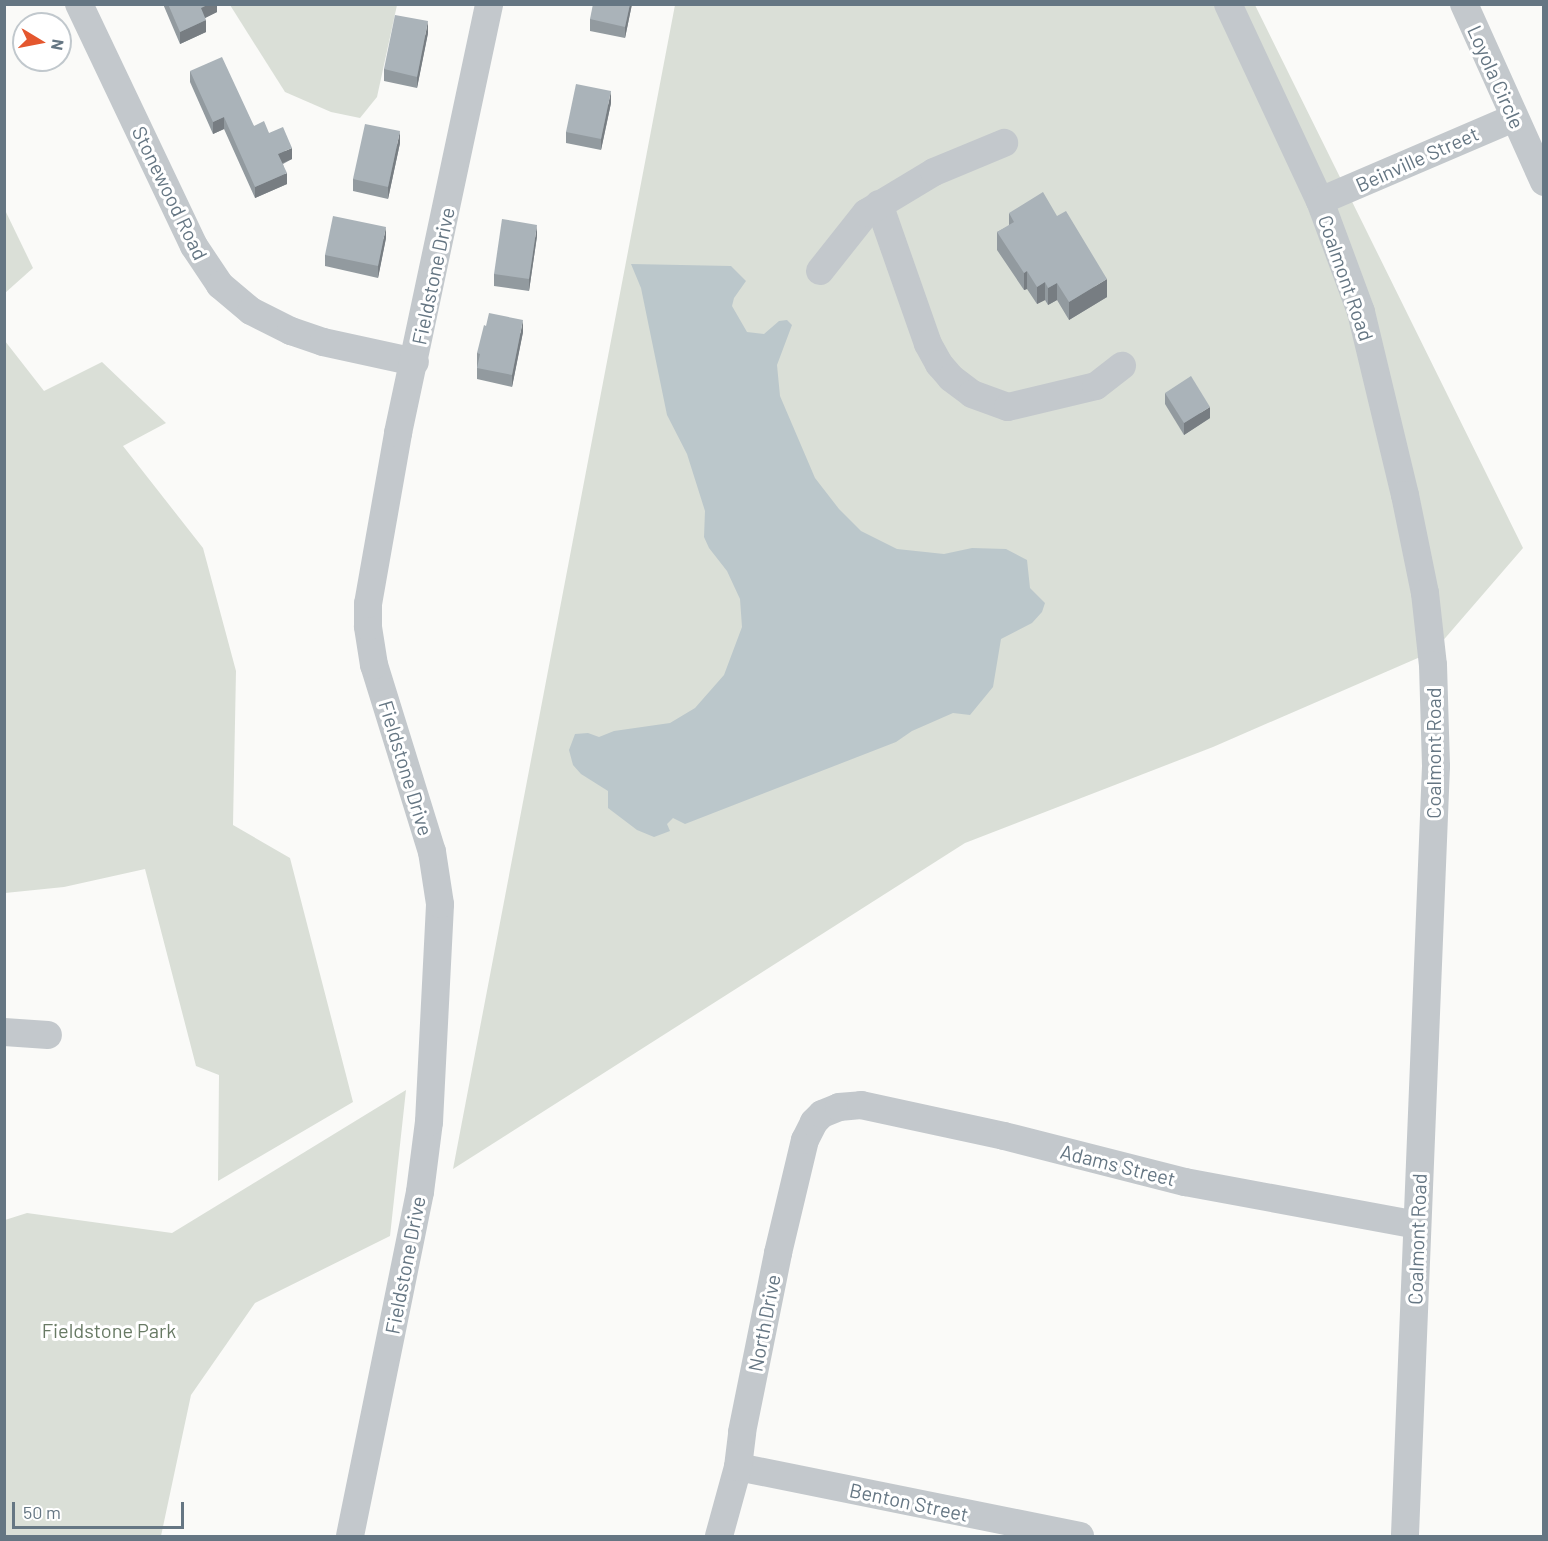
<!DOCTYPE html>
<style>
body{margin:0}
#map{position:relative;width:1548px;height:1541px;overflow:hidden;background:#fafaf8;font-family:Barlow,sans-serif}
div>[style]{position:absolute}
.green>*{inset:0;background:#dadfd7}
.water>*{inset:0;background:#bbc7cb}
.minor>*{height:28px;margin:-14px;padding:0 14px;transform-origin:14px;border-radius:14px;background:#c3c8cc}
.wall>*{inset:0;background:#929a9f}
.shaded-wall>*{inset:0;background:#777d82}
.building>*{inset:0;background:#aab3b9}
span{translate:-50% -50%;white-space:nowrap;text-align:center;line-height:1.15;-webkit-text-stroke:6px #fff;paint-order:stroke}
.street-label{font-size:20px;color:#657683}
.park-label{font-size:20px;color:#687a64}
.frame{position:absolute;inset:0;border:6px solid #657683;pointer-events:none}
.north{position:absolute;left:12px;top:12px;width:60px;height:60px;box-sizing:border-box;background:#fff;border:2px solid #c1c8cd;border-radius:50%;rotate:100deg;font-size:16px;font-weight:700;line-height:24px;text-align:center;color:#657683}
.north::after{content:'';display:block;margin:auto;width:21px;height:27px;background:#e4572e;clip-path:polygon(50% 0,100% 100%,50% 72%,0 100%)}
.scale{position:absolute;left:12px;top:1502px;width:172px;height:27px;box-sizing:border-box;border:3px solid #657683;border-top:0;padding-left:8px;font-size:18px;line-height:21px;white-space:nowrap;color:#657683;-webkit-text-stroke:4px #fff;paint-order:stroke}
</style>
<div id="map">
<div class="green">
<div style="clip-path:polygon(230px 5px,397px 5px,377px 97px,360px 118px,331px 112px,285px 92px)"></div>
<div style="clip-path:polygon(675px 5px,1255px 5px,1523px 548px,1434px 651px,1213px 747px,965px 843px,453px 1169px)"></div>
<div style="clip-path:polygon(4px 208px,33px 268px,5px 293px,4px 293px)"></div>
<div style="clip-path:polygon(5px 341px,44px 391px,102px 362px,166px 423px,123px 446px,203px 548px,236px 671px,233px 825px,290px 858px,353px 1102px,218px 1181px,219px 1075px,196px 1066px,145px 869px,64px 887px,5px 893px)"></div>
<div style="clip-path:polygon(406px 1090px,390px 1236px,255px 1303px,191px 1395px,161px 1536px,5px 1536px,5px 1220px,27px 1213px,172px 1233px)"></div>
</div>
<div class="water">
<div style="clip-path:polygon(631px 264px,731px 266px,746px 281px,734px 298px,732px 306px,747px 332px,764px 334px,779px 321px,787px 320px,792px 325px,777px 365px,780px 396px,815px 478px,839px 509px,861px 531px,897px 549px,944px 554px,972px 548px,1006px 549px,1027px 560px,1030px 588px,1045px 603px,1042px 612px,1032px 623px,1001px 639px,993px 687px,970px 715px,953px 713px,912px 731px,896px 742px,685px 824px,673px 818px,667px 824px,670px 831px,654px 837px,637px 830px,608px 808px,608px 791px,581px 774px,573px 765px,569px 750px,575px 734px,588px 733px,599px 737px,614px 731px,670px 723px,695px 708px,724px 675px,742px 627px,740px 599px,727px 571px,709px 548px,704px 537px,705px 511px,687px 454px,667px 415px,641px 288px)"></div>
</div>
<div class="minor">
<div style="left:79px;top:4px;width:268px;rotate:64.6deg"></div>
<div style="left:194px;top:246px;width:47px;rotate:56.3deg"></div>
<div style="left:220px;top:285px;width:40px;rotate:40deg"></div>
<div style="left:251px;top:311px;width:45px;rotate:26.6deg"></div>
<div style="left:291px;top:331px;width:34px;rotate:19deg"></div>
<div style="left:323px;top:342px;width:94px;rotate:12.3deg"></div>
<div style="left:1228px;top:4px;width:217px;rotate:65deg"></div>
<div style="left:1320px;top:201px;width:118px;rotate:69.7deg"></div>
<div style="left:1361px;top:312px;width:188px;rotate:76.5deg"></div>
<div style="left:1405px;top:495px;width:100px;rotate:78.5deg"></div>
<div style="left:1425px;top:593px;width:72px;rotate:83.7deg"></div>
<div style="left:1433px;top:665px;width:101px;rotate:88.3deg"></div>
<div style="left:1436px;top:766px;width:771px;rotate:92.31deg"></div>
<div style="left:1464px;top:4px;width:195px;rotate:65.8deg"></div>
<div style="left:1320px;top:201px;width:211px;rotate:-23.2deg"></div>
<div style="left:879px;top:204px;width:148px;rotate:70.7deg"></div>
<div style="left:928px;top:344px;width:23px;rotate:61deg"></div>
<div style="left:939px;top:364px;width:18px;rotate:49deg"></div>
<div style="left:951px;top:378px;width:26px;rotate:37deg"></div>
<div style="left:972px;top:394px;width:38px;rotate:20deg"></div>
<div style="left:1008px;top:407px;width:90px;rotate:-13.4deg"></div>
<div style="left:1096px;top:386px;width:33px;rotate:-38deg"></div>
<div style="left:820px;top:271px;width:74px;rotate:-51.6deg"></div>
<div style="left:866px;top:213px;width:79px;rotate:-31.1deg"></div>
<div style="left:934px;top:172px;width:76px;rotate:-22.5deg"></div>
<div style="left:4px;top:1032px;width:44px;rotate:3.9deg"></div>
<div style="left:738px;top:1467px;width:349px;rotate:11.4deg"></div>
<div style="left:350px;top:1536px;width:351px;rotate:-78.5deg"></div>
<div style="left:420px;top:1192px;width:71px;rotate:-82.7deg"></div>
<div style="left:429px;top:1122px;width:218px;rotate:-87.1deg"></div>
<div style="left:440px;top:904px;width:53px;rotate:-98.7deg"></div>
<div style="left:432px;top:852px;width:196px;rotate:-107.2deg"></div>
<div style="left:374px;top:665px;width:39px;rotate:-99deg"></div>
<div style="left:368px;top:626px;width:22px;rotate:-90deg"></div>
<div style="left:368px;top:604px;width:174px;rotate:-80deg"></div>
<div style="left:398px;top:433px;width:439px;rotate:-78deg"></div>
<div style="left:719px;top:1536px;width:72px;rotate:-74.6deg"></div>
<div style="left:738px;top:1467px;width:35px;rotate:-83deg"></div>
<div style="left:742px;top:1432px;width:183px;rotate:-78.6deg"></div>
<div style="left:778px;top:1253px;width:116px;rotate:-76.6deg"></div>
<div style="left:805px;top:1140px;width:20px;rotate:-63deg"></div>
<div style="left:814px;top:1122px;width:11px;rotate:-45deg"></div>
<div style="left:822px;top:1114px;width:18px;rotate:-22deg"></div>
<div style="left:839px;top:1107px;width:22px;rotate:-5deg"></div>
<div style="left:861px;top:1105px;width:146px;rotate:12.2deg"></div>
<div style="left:1004px;top:1136px;width:187px;rotate:14.3deg"></div>
<div style="left:1185px;top:1182px;width:235px;rotate:10.5deg"></div>
</div>
<div class="wall">
<div style="clip-path:polygon(163px 4px,217px 4px,217px 12px,205px 18px,206px 32px,180px 44px)"></div>
<div style="clip-path:polygon(632px 4px,625px 38px,590px 31px,590px 19px)"></div>
<div style="clip-path:polygon(428px 33px,417px 88px,384px 81px,384px 69px)"></div>
<div style="clip-path:polygon(190px 71px,254px 126px,269px 133px,292px 159px,283px 164px,287px 184px,255px 198px,224px 129px,213px 134px,190px 82px)"></div>
<div style="clip-path:polygon(611px 103px,601px 150px,566px 143px,566px 132px)"></div>
<div style="clip-path:polygon(400px 143px,388px 199px,353px 191px,353px 179px)"></div>
<div style="clip-path:polygon(1009px 213px,1107px 297px,1069px 320px,1057px 300px,1048px 305px,1045px 300px,1037px 304px,1027px 289px,1024px 290px,997px 250px,997px 232px,1009px 226px)"></div>
<div style="clip-path:polygon(537px 236px,529px 291px,494px 286px,494px 274px)"></div>
<div style="clip-path:polygon(386px 238px,378px 278px,325px 266px,325px 255px)"></div>
<div style="clip-path:polygon(523px 332px,512px 387px,477px 379px,477px 353px)"></div>
<div style="clip-path:polygon(1165px 393px,1210px 418px,1184px 435px,1165px 404px)"></div>
</div>
<div class="shaded-wall">
<div style="clip-path:polygon(209px 4px,217px 4px,217px 12px,201px 20px,201px 8px)"></div>
<div style="clip-path:polygon(630px 4px,632px 4px,625px 38px,625px 27px)"></div>
<div style="clip-path:polygon(206px 20px,206px 32px,180px 44px,180px 32px)"></div>
<div style="clip-path:polygon(428px 21px,428px 33px,417px 88px,417px 77px)"></div>
<div style="clip-path:polygon(611px 91px,611px 103px,601px 150px,601px 139px)"></div>
<div style="clip-path:polygon(224px 117px,224px 129px,213px 134px,213px 122px)"></div>
<div style="clip-path:polygon(400px 131px,400px 143px,388px 199px,388px 187px)"></div>
<div style="clip-path:polygon(292px 148px,292px 159px,278px 165px,278px 154px)"></div>
<div style="clip-path:polygon(287px 173px,287px 184px,255px 198px,255px 187px)"></div>
<div style="clip-path:polygon(537px 225px,537px 236px,529px 291px,529px 279px)"></div>
<div style="clip-path:polygon(386px 227px,386px 238px,378px 278px,378px 266px)"></div>
<div style="clip-path:polygon(1027px 271px,1027px 289px,1024px 290px,1024px 273px)"></div>
<div style="clip-path:polygon(1107px 279px,1107px 297px,1069px 320px,1069px 302px)"></div>
<div style="clip-path:polygon(1045px 282px,1045px 300px,1037px 304px,1037px 287px)"></div>
<div style="clip-path:polygon(1057px 283px,1057px 300px,1048px 305px,1048px 288px)"></div>
<div style="clip-path:polygon(523px 320px,523px 332px,512px 387px,512px 375px)"></div>
<div style="clip-path:polygon(1210px 407px,1210px 418px,1184px 435px,1184px 423px)"></div>
</div>
<div class="building">
<div style="clip-path:polygon(168px 4px,209px 4px,201px 8px,206px 20px,180px 32px)"></div>
<div style="clip-path:polygon(593px 4px,630px 4px,625px 27px,590px 19px)"></div>
<div style="clip-path:polygon(395px 15px,428px 21px,417px 77px,384px 69px)"></div>
<div style="clip-path:polygon(222px 57px,254px 126px,264px 121px,269px 133px,283px 127px,292px 148px,278px 154px,287px 173px,255px 187px,224px 117px,213px 122px,190px 71px)"></div>
<div style="clip-path:polygon(576px 84px,611px 91px,601px 139px,566px 132px)"></div>
<div style="clip-path:polygon(365px 124px,400px 131px,388px 187px,353px 179px)"></div>
<div style="clip-path:polygon(1043px 192px,1057px 216px,1066px 211px,1107px 279px,1069px 302px,1057px 283px,1048px 288px,1045px 282px,1037px 287px,1027px 271px,1024px 273px,997px 232px,1014px 222px,1009px 213px)"></div>
<div style="clip-path:polygon(333px 216px,386px 227px,378px 266px,325px 255px)"></div>
<div style="clip-path:polygon(502px 219px,537px 225px,529px 279px,494px 274px)"></div>
<div style="clip-path:polygon(489px 313px,523px 320px,512px 375px,477px 368px,480px 354px,477px 353px,484px 325px,486px 326px)"></div>
<div style="clip-path:polygon(1191px 376px,1210px 407px,1184px 423px,1165px 393px)"></div>
</div>
<div class="street-label">
<span style="left:1496px;top:77px;rotate:66deg">Loyola Circle</span>
<span style="left:1417px;top:159px;rotate:-24deg">Beinville Street</span>
<span style="left:170px;top:193px;rotate:64deg">Stonewood Road</span>
<span style="left:433px;top:276px;rotate:-78deg">Fieldstone Drive</span>
<span style="left:1346px;top:278px;rotate:71deg">Coalmont Road</span>
<span style="left:1433px;top:753px;rotate:-90deg">Coalmont Road</span>
<span style="left:406px;top:768px;rotate:73deg">Fieldstone Drive</span>
<span style="left:1118px;top:1165px;rotate:14deg">Adams Street</span>
<span style="left:1417px;top:1239px;rotate:-88deg">Coalmont Road</span>
<span style="left:405px;top:1265px;rotate:-79deg">Fieldstone Drive</span>
<span style="left:764px;top:1323px;rotate:-79deg">North Drive</span>
<span style="left:909px;top:1502px;rotate:12deg">Benton Street</span>
</div>
<div class="park-label">
<span style="left:109px;top:1330px">Fieldstone Park</span>
</div>
<div class="frame"></div>
<div class="north">N</div>
<div class="scale">50 m</div>
</div>
